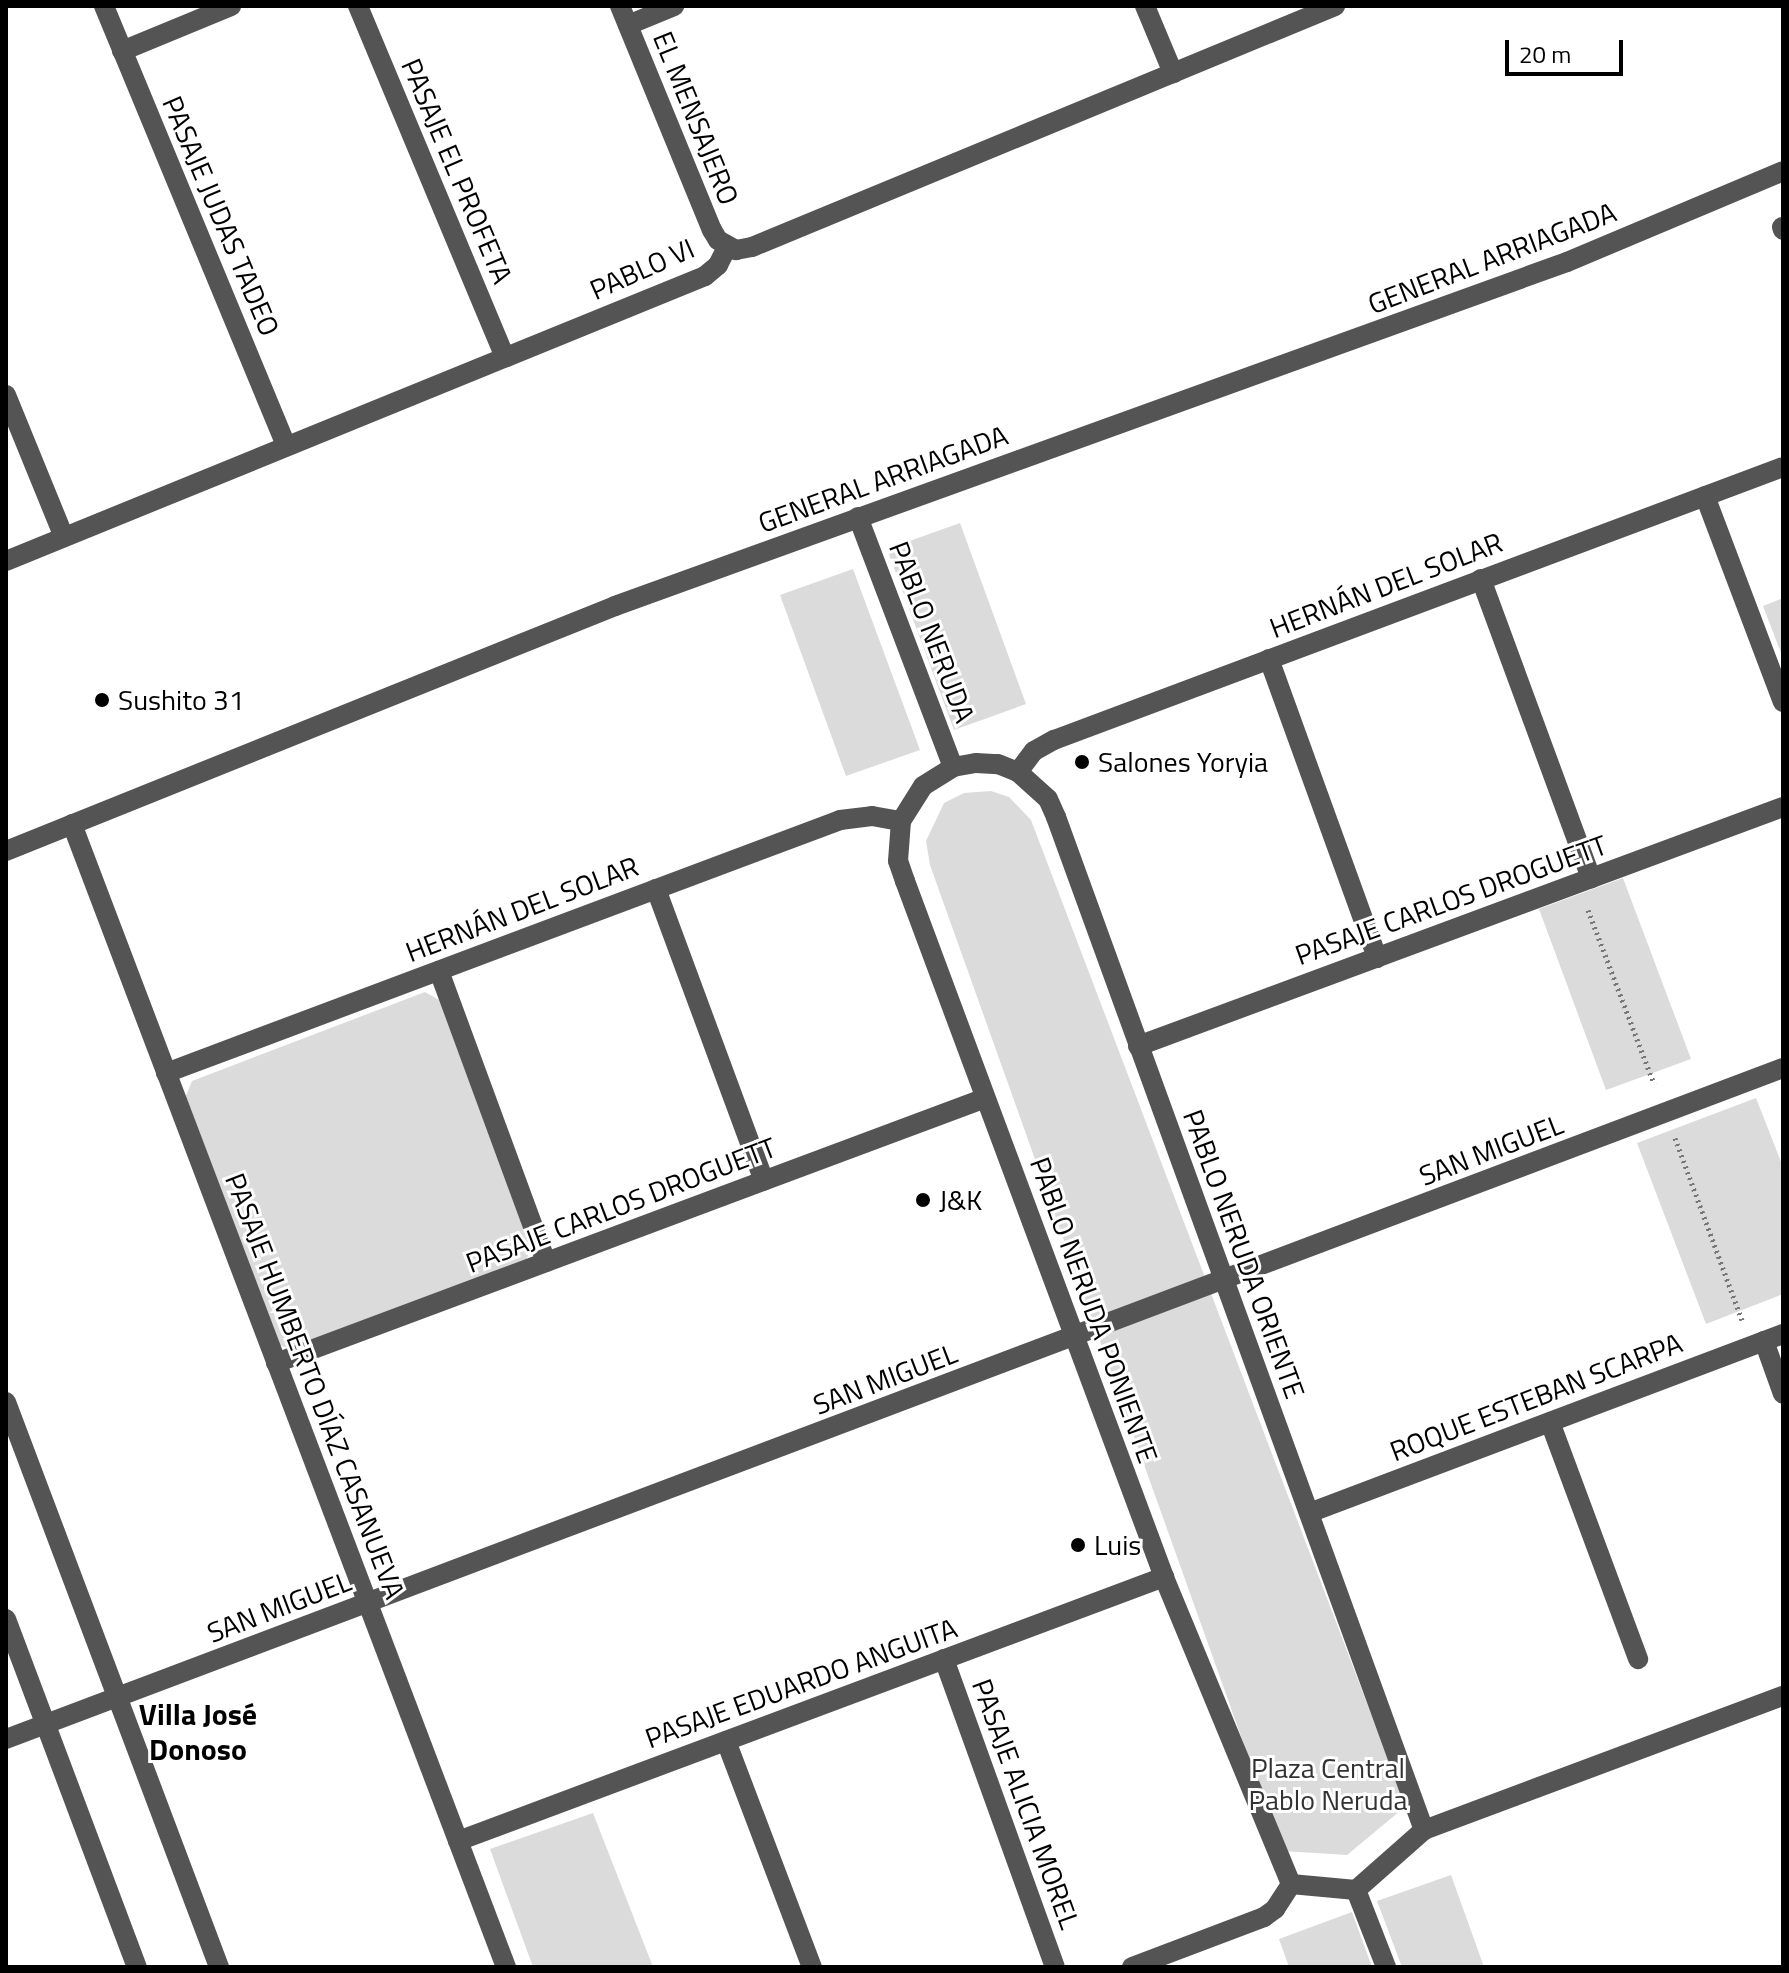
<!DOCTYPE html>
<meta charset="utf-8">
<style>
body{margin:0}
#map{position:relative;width:1789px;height:1973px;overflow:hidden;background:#fff;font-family:"Titillium Web",sans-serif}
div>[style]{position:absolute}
.green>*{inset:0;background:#dbdbdb}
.path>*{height:5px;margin-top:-2.5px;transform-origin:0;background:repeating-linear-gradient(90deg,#767676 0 2px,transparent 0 6px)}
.minor>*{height:20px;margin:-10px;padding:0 10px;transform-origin:10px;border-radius:10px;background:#545454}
.dots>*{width:22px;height:22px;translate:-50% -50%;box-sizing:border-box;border:4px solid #fff;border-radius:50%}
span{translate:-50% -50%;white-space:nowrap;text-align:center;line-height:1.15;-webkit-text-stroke:6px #fff;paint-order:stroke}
.street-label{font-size:28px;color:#000}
.poi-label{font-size:28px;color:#000}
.left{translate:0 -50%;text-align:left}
.park-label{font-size:28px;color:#323232}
.neighbourhood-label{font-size:30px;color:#000;font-weight:700}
.frame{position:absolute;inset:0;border:8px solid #000;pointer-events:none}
.scale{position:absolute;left:1505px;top:40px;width:118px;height:36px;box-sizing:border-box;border:4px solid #000;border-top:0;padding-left:10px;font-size:24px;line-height:28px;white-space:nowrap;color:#000;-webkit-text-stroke:6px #fff;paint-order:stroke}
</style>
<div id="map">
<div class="green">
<div style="clip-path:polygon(960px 523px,1026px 704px,954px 730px,887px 549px)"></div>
<div style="clip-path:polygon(853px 569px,920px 750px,846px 776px,780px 595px)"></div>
<div style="clip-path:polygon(1783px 598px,1783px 658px,1763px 606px)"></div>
<div style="clip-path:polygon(991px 791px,1009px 797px,1031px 820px,1406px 1806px,1347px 1855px,1282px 1851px,930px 865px,926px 841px,944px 803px,964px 793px)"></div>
<div style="clip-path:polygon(1623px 878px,1691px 1059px,1606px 1090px,1539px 909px)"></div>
<div style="clip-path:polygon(425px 992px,439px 1000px,531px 1245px,526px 1262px,289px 1348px,278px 1345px,185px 1098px,192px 1081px)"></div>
<div style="clip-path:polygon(1756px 1098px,1783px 1167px,1783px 1294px,1706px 1324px,1637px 1143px)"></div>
<div style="clip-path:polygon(593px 1813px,653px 1967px,533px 1967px,490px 1849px)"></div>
<div style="clip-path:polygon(1451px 1875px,1484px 1967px,1402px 1967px,1377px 1901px)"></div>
<div style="clip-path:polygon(1352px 1912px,1372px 1967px,1289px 1967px,1279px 1939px)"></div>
</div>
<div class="path">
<div style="left:1588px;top:910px;width:186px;rotate:69.2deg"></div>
<div style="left:1675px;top:1138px;width:194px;rotate:69.8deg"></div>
</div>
<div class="minor">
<div style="left:104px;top:6px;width:476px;rotate:67.5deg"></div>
<div style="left:358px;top:6px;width:381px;rotate:67.3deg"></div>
<div style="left:620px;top:6px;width:242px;rotate:67.7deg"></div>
<div style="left:712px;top:230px;width:12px;rotate:59deg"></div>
<div style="left:718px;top:240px;width:21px;rotate:29deg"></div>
<div style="left:736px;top:250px;width:16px;rotate:-11deg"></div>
<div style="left:752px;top:247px;width:631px;rotate:-22.46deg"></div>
<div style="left:1145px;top:6px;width:73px;rotate:67.3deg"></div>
<div style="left:628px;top:25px;width:50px;rotate:-22.4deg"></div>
<div style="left:122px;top:51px;width:118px;rotate:-22.4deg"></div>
<div style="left:1782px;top:227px;width:3px;rotate:72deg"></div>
<div style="left:6px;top:395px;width:153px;rotate:67.8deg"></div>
<div style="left:1705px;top:496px;width:220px;rotate:69.3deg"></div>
<div style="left:858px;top:517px;width:267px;rotate:69.2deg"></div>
<div style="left:6px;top:561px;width:755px;rotate:-22.18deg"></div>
<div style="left:705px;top:276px;width:17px;rotate:-40deg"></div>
<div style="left:718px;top:265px;width:20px;rotate:-63deg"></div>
<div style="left:1481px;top:579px;width:319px;rotate:69.8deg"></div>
<div style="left:1269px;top:659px;width:318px;rotate:70.1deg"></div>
<div style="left:1018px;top:772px;width:26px;rotate:-53deg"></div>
<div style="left:1034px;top:751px;width:23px;rotate:-29deg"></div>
<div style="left:1054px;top:740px;width:778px;rotate:-20.53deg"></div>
<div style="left:72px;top:824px;width:1223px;rotate:69.21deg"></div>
<div style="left:6px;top:851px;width:656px;rotate:-21.91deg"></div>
<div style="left:615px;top:606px;width:1012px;rotate:-19.87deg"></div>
<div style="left:1567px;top:262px;width:234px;rotate:-22.8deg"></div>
<div style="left:656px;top:889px;width:311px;rotate:69.7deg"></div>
<div style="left:439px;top:971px;width:310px;rotate:69.8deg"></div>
<div style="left:1138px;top:1046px;width:688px;rotate:-20.33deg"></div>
<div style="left:166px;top:1073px;width:720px;rotate:-20.57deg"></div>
<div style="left:840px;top:820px;width:32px;rotate:-7deg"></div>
<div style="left:872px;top:816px;width:29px;rotate:10deg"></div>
<div style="left:1764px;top:1341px;width:56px;rotate:70.3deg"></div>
<div style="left:276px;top:1363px;width:757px;rotate:-20.49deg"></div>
<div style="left:6px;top:1402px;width:604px;rotate:69.34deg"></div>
<div style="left:1550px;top:1422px;width:253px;rotate:69.6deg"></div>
<div style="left:1309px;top:1513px;width:507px;rotate:-20.69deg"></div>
<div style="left:6px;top:1619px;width:372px;rotate:69.4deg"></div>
<div style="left:944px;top:1659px;width:327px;rotate:70.2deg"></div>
<div style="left:6px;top:1739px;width:1899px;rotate:-20.69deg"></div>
<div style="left:726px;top:1741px;width:242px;rotate:69.2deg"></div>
<div style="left:458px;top:1841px;width:754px;rotate:-20.5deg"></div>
<div style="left:1291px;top:1884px;width:332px;rotate:-112.5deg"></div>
<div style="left:1164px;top:1577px;width:743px;rotate:-110.41deg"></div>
<div style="left:905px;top:881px;width:21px;rotate:-109deg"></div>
<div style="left:898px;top:861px;width:40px;rotate:-85.7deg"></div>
<div style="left:901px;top:821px;width:41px;rotate:-57.8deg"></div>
<div style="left:923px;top:786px;width:36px;rotate:-32deg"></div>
<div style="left:953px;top:767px;width:23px;rotate:-10deg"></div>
<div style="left:976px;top:763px;width:22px;rotate:3deg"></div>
<div style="left:998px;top:764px;width:22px;rotate:22deg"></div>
<div style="left:1018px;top:772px;width:40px;rotate:42deg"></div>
<div style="left:1048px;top:799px;width:20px;rotate:66deg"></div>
<div style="left:1056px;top:817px;width:1078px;rotate:70.04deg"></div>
<div style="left:1291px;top:1884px;width:65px;rotate:5.3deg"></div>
<div style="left:1356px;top:1890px;width:91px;rotate:-41.4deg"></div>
<div style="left:1424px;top:1830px;width:383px;rotate:-20.5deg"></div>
<div style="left:1356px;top:1890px;width:83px;rotate:68.7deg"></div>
<div style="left:1132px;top:1967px;width:141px;rotate:-20.7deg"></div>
<div style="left:1264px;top:1917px;width:14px;rotate:-36deg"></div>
<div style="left:1275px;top:1909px;width:30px;rotate:-57deg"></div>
</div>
<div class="dots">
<div style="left:102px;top:700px;background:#000"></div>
<div style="left:1082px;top:762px;background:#000"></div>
<div style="left:923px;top:1200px;background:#000"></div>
<div style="left:1078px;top:1545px;background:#000"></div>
</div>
<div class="street-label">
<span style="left:696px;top:118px;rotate:68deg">EL MENSAJERO</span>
<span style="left:457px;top:171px;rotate:67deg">PASAJE EL PROFETA</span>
<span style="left:221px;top:216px;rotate:67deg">PASAJE JUDAS TADEO</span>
<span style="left:1492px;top:258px;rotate:-21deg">GENERAL ARRIAGADA</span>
<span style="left:642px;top:269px;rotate:-24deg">PABLO VI</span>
<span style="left:883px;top:479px;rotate:-20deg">GENERAL ARRIAGADA</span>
<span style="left:1386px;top:585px;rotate:-21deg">HERNÁN DEL SOLAR</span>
<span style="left:932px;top:632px;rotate:69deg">PABLO NERUDA</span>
<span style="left:1451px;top:900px;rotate:-20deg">PASAJE CARLOS DROGUETT</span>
<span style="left:522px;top:909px;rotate:-21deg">HERNÁN DEL SOLAR</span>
<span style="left:1491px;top:1150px;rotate:-21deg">SAN MIGUEL</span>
<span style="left:621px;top:1205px;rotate:-21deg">PASAJE CARLOS DROGUETT</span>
<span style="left:1244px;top:1254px;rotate:70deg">PABLO NERUDA ORIENTE</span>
<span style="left:1094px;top:1310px;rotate:70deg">PABLO NERUDA PONIENTE</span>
<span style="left:885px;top:1379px;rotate:-21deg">SAN MIGUEL</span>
<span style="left:315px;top:1386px;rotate:69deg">PASAJE HUMBERTO DÍAZ CASANUEVA</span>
<span style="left:1536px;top:1397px;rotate:-21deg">ROQUE ESTEBAN SCARPA</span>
<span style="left:279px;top:1607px;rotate:-21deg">SAN MIGUEL</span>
<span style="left:801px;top:1683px;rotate:-20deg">PASAJE EDUARDO ANGUITA</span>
<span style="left:1026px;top:1804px;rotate:70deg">PASAJE ALICIA MOREL</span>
</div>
<div class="poi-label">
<span class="left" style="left:118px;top:700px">Sushito 31</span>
<span class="left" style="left:1098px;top:762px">Salones Yoryia</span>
<span class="left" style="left:939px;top:1200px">J&amp;K</span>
<span class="left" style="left:1094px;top:1545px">Luis</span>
</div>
<div class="park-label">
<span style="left:1328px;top:1784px">Plaza Central<br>Pablo Neruda</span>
</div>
<div class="neighbourhood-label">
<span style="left:198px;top:1731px">Villa José<br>Donoso</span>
</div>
<div class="frame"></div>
<div class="scale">20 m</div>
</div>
